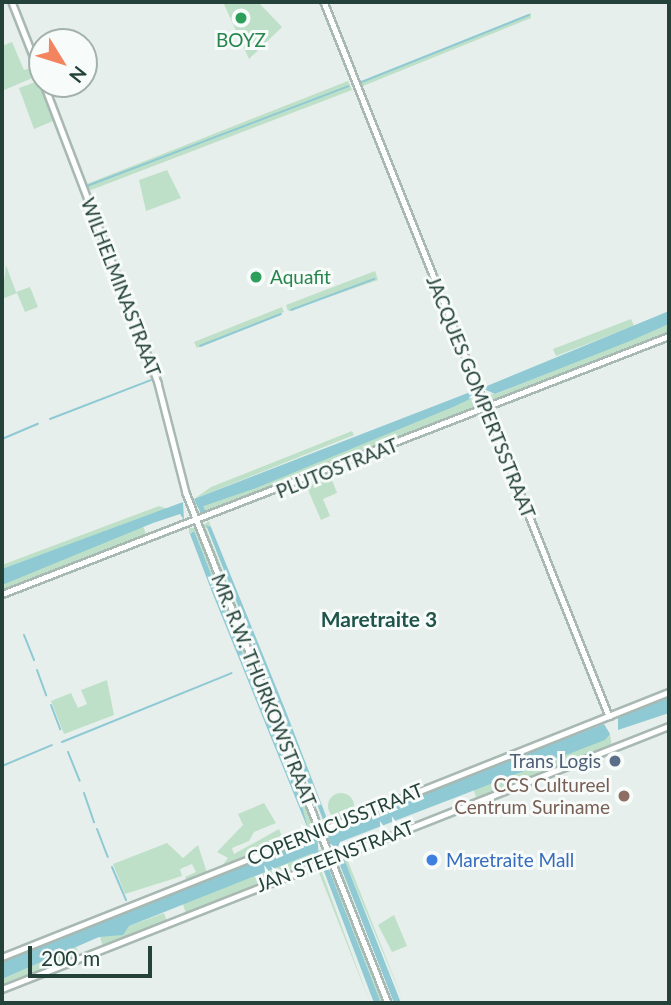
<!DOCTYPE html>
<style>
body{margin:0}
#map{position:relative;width:671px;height:1005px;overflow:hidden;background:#e6efeb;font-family:Lato,sans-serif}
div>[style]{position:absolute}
.green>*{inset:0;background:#bfe0c8}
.round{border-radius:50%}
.water>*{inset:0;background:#8ec9d4}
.stream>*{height:2px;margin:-1px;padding:0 1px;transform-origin:1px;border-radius:1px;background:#8ec9d4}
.canal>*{height:4.5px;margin:-2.25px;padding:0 2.25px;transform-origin:2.25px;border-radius:2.25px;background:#8ec9d4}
.roads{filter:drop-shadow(2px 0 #a8b8b2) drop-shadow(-2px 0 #a8b8b2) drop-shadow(0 2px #a8b8b2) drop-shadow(0 -2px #a8b8b2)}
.tertiary>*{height:4.5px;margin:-2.25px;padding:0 2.25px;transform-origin:2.25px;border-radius:2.25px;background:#fff}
.dots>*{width:19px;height:19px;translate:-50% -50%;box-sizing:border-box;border:4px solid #f7fbf9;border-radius:50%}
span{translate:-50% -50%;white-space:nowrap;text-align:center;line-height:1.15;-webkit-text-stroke:6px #f7fbf9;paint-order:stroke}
.leisure-label{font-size:19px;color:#27864d}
.left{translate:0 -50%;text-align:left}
.street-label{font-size:19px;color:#24423a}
.service-label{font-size:19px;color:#4e5e75}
.right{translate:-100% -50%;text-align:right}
.education-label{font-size:19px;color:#785e54}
.shop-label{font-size:19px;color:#366cbe}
.neighbourhood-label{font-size:21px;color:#1f5548;font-weight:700}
.frame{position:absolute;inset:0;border:4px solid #24423a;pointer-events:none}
.north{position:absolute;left:28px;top:28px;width:70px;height:70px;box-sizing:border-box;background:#f7fbf9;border:2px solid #a3b1ad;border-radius:50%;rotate:128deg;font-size:19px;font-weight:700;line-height:28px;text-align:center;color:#24423a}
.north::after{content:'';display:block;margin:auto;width:24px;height:32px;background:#f4845f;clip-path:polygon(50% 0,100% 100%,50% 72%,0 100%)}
.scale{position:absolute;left:28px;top:946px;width:124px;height:32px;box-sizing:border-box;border:4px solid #24423a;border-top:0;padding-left:9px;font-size:21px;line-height:24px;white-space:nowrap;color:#24423a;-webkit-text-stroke:5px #f7fbf9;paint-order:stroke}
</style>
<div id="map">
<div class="green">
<div style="clip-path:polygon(223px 2px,258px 2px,282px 27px,249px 59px)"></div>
<div style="clip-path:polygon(531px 13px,531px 18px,363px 86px,359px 83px)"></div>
<div style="clip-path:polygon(12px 42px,24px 70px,34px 67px,37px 76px,2px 91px,2px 46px)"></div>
<div style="clip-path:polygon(38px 81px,53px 121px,34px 129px,19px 88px)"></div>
<div style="clip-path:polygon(348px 81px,352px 90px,91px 190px,84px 185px)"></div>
<div style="clip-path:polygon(167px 170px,181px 198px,146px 211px,139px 180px)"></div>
<div style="clip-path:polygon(6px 265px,16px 292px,30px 287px,38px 307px,25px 312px,17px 293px,2px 299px)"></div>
<div style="clip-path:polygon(375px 271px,378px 280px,288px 311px,286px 305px)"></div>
<div style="clip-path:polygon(282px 307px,284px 312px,197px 348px,194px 342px)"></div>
<div style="clip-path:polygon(631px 319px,634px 326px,556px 356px,553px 349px)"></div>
<div style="clip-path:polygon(669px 324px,669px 334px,488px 404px,483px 394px,496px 394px)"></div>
<div style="clip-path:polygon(474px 395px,478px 409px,227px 504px,229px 508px,203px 517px,198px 508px)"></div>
<div style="clip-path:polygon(352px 431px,354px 435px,194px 499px,211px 487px)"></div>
<div style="clip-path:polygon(330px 475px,337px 493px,323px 499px,330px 516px,321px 520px,305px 483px)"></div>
<div style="clip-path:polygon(159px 506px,168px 509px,2px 569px,2px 565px)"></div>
<div style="clip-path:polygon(209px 521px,211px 527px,206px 528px,321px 820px,329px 819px,323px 824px,318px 821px,214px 558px,202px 526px)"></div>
<div style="clip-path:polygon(143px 526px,148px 539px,2px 593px,6px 579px)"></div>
<div style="clip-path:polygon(197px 528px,315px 823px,308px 831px,300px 798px,194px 531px,189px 534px,189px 528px)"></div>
<div style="clip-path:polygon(107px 680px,114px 715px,64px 734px,51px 701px,71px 693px,78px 708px,87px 704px,81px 690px)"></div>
<div style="clip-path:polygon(610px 734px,612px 747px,477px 799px,473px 789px,555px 760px)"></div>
<div class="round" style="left:328px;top:793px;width:26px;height:26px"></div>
<div style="clip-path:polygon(264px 803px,276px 823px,254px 832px,249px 841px,232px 848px,234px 854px,279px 829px,284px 842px,220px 868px,228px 858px,217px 852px,243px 825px,238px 814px)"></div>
<div style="clip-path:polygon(316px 833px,233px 870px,2px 962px,2px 959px)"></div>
<div style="clip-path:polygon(167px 843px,183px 858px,198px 845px,207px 873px,187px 881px,185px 877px,196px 872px,192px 864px,180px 869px,182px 876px,125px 894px,113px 864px)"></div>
<div style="clip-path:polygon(322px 849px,321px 860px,186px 914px,183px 904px)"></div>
<div style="clip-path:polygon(343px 856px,347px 859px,404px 1003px,345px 861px,339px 864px,391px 1003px,336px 865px)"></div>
<div style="clip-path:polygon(326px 862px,331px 866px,385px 1003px,381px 1003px,328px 867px,321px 870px,370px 1003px,318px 870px)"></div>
<div style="clip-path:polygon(164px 913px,167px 922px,103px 947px,100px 937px)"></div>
<div style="clip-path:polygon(394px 915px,407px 946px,392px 952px,378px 925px)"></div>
<div style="clip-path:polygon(76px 947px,80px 956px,2px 988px,2px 979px)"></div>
</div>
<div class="water">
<div style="clip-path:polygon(669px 311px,669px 324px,630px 341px,495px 394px,482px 388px)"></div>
<div style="clip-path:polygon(473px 391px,472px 398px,453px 407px,256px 488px,198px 508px,194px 499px)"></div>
<div style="clip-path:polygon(183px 502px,184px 520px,180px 514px,153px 523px,2px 585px,2px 569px)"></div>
<div style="clip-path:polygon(206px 525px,211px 527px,285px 709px,326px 816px,324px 822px)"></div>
<div style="clip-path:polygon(194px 531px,300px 798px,308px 829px,212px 592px,190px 534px)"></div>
<div style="clip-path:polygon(669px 697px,669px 713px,618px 730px,618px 717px)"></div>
<div style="clip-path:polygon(604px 724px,610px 734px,605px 740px,340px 842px,336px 852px,330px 846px,324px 831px)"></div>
<div style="clip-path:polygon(317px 835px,319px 858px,313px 853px,129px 926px,123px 935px,99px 937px,2px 979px,2px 962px)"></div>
<div style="clip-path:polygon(338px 860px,345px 861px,401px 1003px,394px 1003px)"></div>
<div style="clip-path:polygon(322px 866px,328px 867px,381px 1003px,374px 1003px)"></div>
</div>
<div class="stream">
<div style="left:359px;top:83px;width:183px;rotate:-21.8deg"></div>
<div style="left:87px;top:186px;width:280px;rotate:-20.9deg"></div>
<div style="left:291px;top:310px;width:89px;rotate:-20.5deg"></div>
<div style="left:200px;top:346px;width:87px;rotate:-21.6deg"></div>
<div style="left:50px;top:419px;width:108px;rotate:-21.1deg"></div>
<div style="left:2px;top:439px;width:39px;rotate:-23deg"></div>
<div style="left:24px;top:635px;width:27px;rotate:68deg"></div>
<div style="left:37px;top:670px;width:27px;rotate:70deg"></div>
<div style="left:51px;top:705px;width:26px;rotate:69deg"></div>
<div style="left:62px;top:742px;width:183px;rotate:-22.1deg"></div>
<div style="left:68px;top:752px;width:31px;rotate:68deg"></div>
<div style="left:2px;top:766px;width:54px;rotate:-22.8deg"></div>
<div style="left:84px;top:793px;width:31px;rotate:71deg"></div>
<div style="left:97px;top:829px;width:30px;rotate:69deg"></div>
<div style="left:112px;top:867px;width:36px;rotate:67deg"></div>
</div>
<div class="canal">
<div style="left:199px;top:502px;width:11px;rotate:68deg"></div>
</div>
<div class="roads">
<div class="tertiary">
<div style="left:12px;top:2px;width:82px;rotate:68.5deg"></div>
<div style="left:324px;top:2px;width:769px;rotate:68.24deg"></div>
<div style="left:44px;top:84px;width:320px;rotate:69.1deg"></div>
<div style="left:158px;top:383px;width:114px;rotate:75.7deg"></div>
<div style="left:186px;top:493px;width:549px;rotate:68.39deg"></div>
<div style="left:2px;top:594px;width:715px;rotate:-21.15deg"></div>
<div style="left:2px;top:957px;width:718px;rotate:-21.67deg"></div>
<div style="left:2px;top:989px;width:717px;rotate:-21.52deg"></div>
</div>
</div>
<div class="dots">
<div style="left:241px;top:18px;background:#2e9e5b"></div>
<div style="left:256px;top:277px;background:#2e9e5b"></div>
<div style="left:615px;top:761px;background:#5c6f8a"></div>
<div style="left:624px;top:796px;background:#8d6e63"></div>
<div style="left:432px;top:860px;background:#3f7fe0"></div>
</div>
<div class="leisure-label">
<span style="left:241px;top:40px">BOYZ</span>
<span class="left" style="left:270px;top:277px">Aquafit</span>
</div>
<div class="street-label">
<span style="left:121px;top:287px;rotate:69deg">WILHELMINASTRAAT</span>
<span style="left:481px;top:397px;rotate:68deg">JACQUES GOMPERTSSTRAAT</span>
<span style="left:337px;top:468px;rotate:-22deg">PLUTOSTRAAT</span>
<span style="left:264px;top:690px;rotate:68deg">MR. R.W. THURKOWSTRAAT</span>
<span style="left:335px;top:824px;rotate:-22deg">COPERNICUSSTRAAT</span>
<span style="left:335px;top:856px;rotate:-21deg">JAN STEENSTRAAT</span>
</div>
<div class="service-label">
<span class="right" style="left:601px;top:761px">Trans Logis</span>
</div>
<div class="education-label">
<span class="right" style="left:610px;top:796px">CCS Cultureel<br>Centrum Suriname</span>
</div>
<div class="shop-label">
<span class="left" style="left:446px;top:860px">Maretraite Mall</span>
</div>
<div class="neighbourhood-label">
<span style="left:379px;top:619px">Maretraite 3</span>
</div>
<div class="frame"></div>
<div class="north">N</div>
<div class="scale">200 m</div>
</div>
